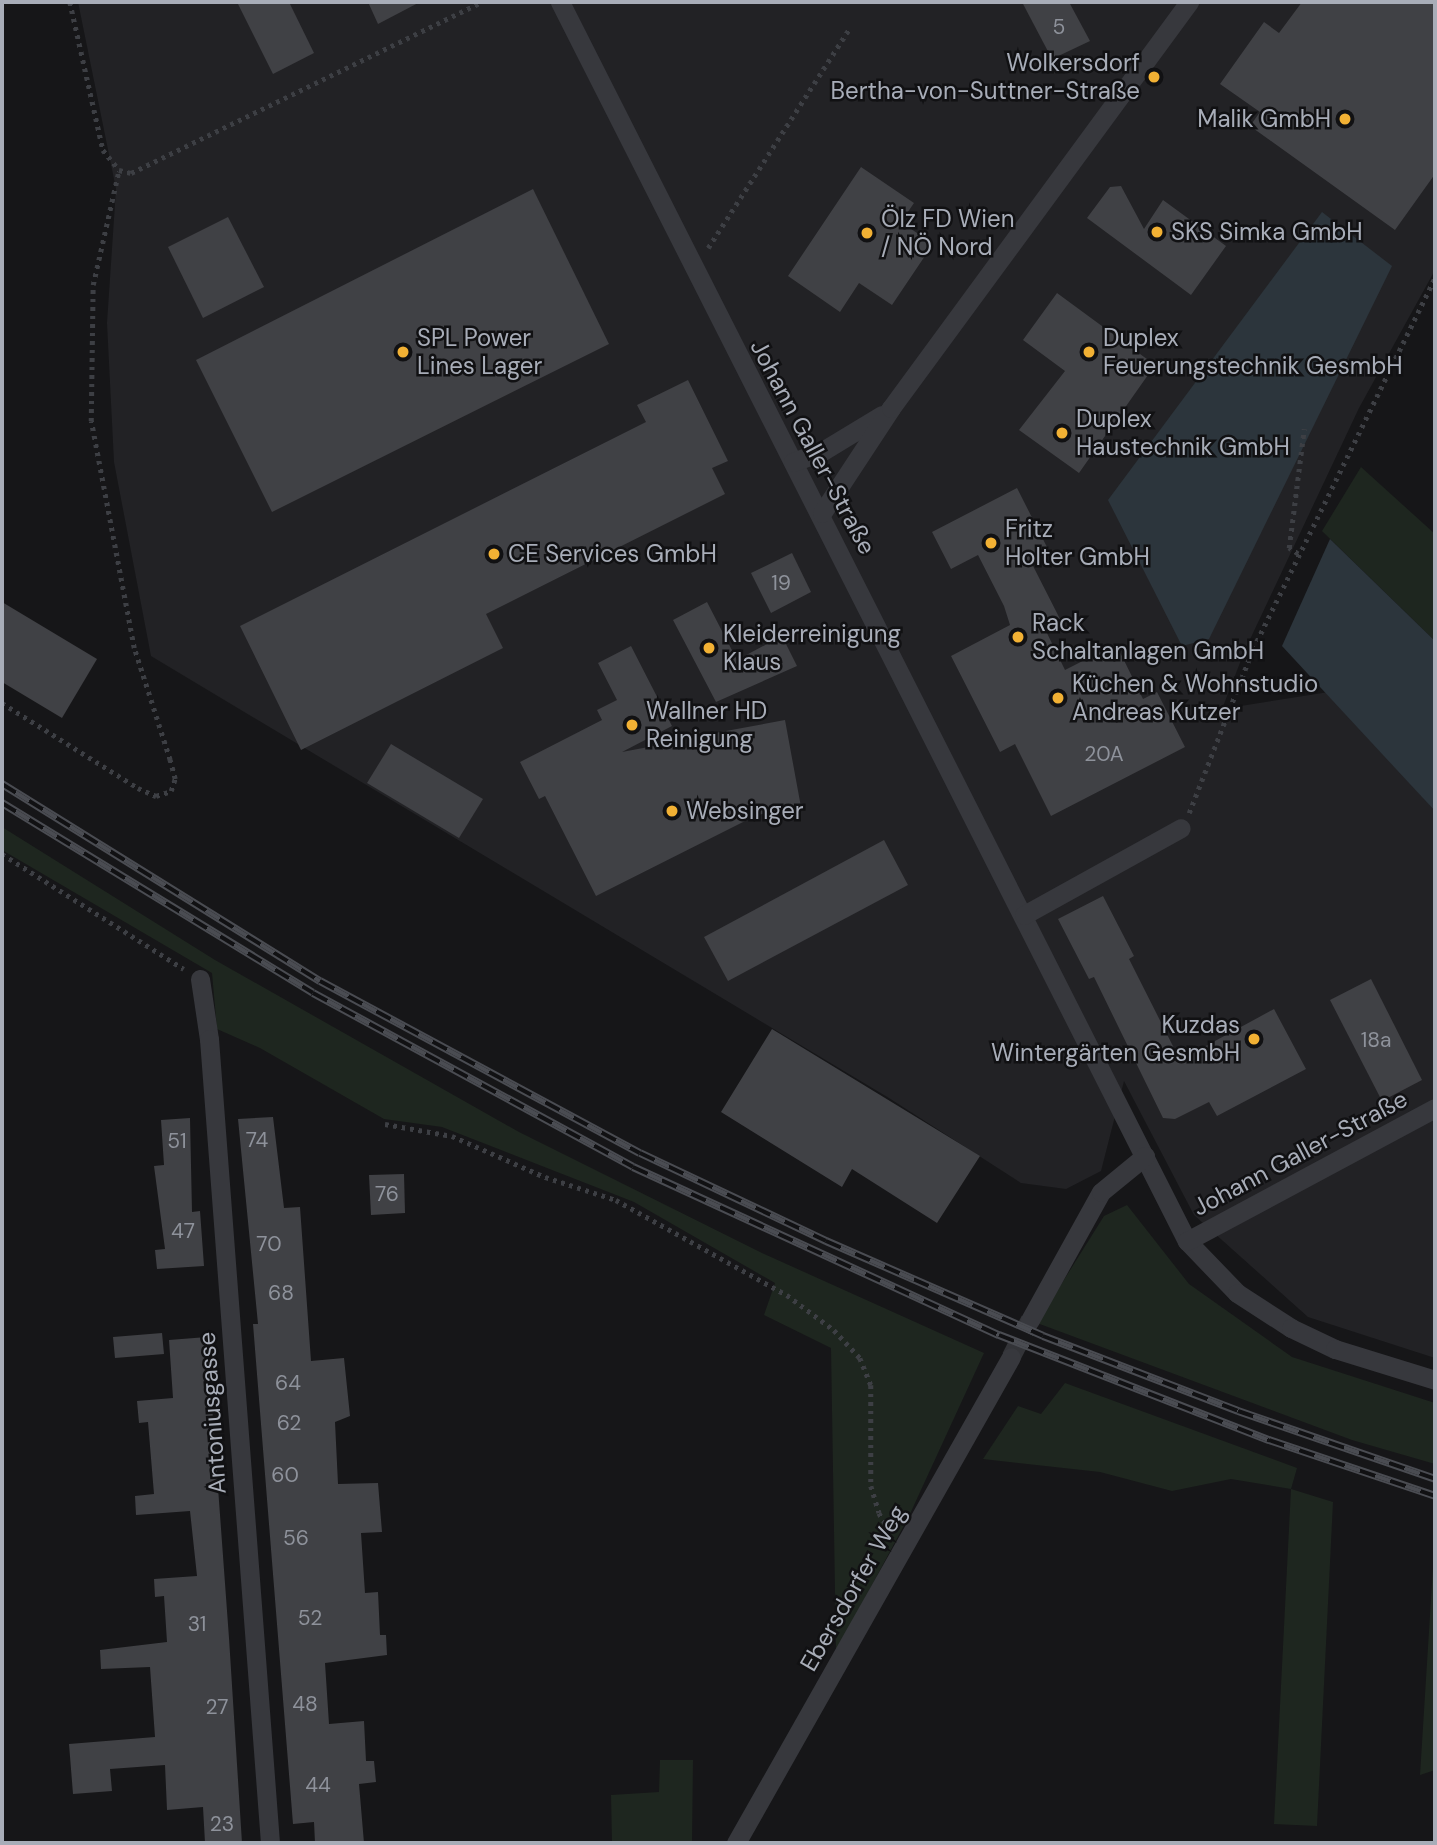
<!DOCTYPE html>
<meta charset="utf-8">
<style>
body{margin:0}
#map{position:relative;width:1437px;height:1845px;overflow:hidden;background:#161618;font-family:"DM Sans",sans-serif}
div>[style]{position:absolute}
.built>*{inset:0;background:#222225}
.green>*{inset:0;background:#1e261f}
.water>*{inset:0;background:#2c353c}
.building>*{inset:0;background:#404145}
.minor-tunnel>*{height:19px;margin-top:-9.5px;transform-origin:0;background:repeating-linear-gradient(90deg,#333438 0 19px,transparent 0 29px)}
.path>*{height:4.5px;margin-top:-2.25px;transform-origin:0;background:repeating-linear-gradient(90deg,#3d3f44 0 3.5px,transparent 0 8.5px)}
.minor>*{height:19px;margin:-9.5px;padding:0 9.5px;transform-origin:9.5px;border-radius:9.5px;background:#37383d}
.rail>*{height:8px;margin-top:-4px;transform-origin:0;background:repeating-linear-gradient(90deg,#111113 0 16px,#4a4c52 0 32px);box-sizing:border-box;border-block:2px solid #4a4c52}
.dots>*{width:19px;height:19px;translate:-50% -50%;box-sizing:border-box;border:4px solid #111113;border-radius:50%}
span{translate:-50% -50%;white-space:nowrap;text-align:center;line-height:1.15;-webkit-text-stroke:5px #111113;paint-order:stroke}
.number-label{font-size:21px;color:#8e929b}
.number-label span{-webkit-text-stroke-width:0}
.poi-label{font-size:24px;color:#a8adb8}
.right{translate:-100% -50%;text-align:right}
.left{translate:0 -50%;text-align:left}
.street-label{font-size:24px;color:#a8adb8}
.frame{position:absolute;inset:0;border:4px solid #a8adb8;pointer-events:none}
</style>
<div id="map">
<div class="built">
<div style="clip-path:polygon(78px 2px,1435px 2px,1435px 270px,1359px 408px,1245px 650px,1222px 709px,1329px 692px,1435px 811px,1435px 1358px,1308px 1317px,1194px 1215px,1124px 1081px,1101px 1171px,1066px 1189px,1021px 1183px,889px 1098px,151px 656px,114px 462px,107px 323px,116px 189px)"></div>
</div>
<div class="green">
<div style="clip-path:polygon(1361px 467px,1435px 534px,1435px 641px,1322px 531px)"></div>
<div style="clip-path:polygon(2px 827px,215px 960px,519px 1132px,762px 1253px,984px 1353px,909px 1516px,836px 1652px,831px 1348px,764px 1315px,775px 1283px,634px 1202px,442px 1127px,384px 1119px,260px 1048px,217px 1029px,212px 973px,2px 850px)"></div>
<div style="clip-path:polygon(1127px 1205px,1189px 1284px,1292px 1357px,1435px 1403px,1435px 1464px,1352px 1440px,1037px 1323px,1104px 1216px)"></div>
<div style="clip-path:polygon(1065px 1383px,1297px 1468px,1291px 1489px,1333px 1502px,1317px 1826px,1274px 1824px,1291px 1489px,1231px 1479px,1172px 1491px,1100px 1472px,983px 1459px,1018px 1406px,1041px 1414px)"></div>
<div style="clip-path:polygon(1435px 1535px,1435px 1770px,1420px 1775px)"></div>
<div style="clip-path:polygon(660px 1760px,693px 1760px,692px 1843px,612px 1843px,611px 1795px,659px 1792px)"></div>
</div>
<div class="water">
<div style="clip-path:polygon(1322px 212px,1392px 266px,1209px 639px,1182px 646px,1108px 500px)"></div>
<div style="clip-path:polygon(1330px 539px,1435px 641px,1435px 811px,1282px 646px)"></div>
</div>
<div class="building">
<div style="clip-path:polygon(237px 2px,289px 2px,314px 53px,273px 74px)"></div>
<div style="clip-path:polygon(368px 2px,420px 2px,378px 24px)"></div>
<div style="clip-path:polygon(1022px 2px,1069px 2px,1090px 41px,1052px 59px)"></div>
<div style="clip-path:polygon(1302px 2px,1435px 2px,1435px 174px,1395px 230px,1250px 126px,1260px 112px,1220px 84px,1264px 22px,1279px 33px)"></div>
<div style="clip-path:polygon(861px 167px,914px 203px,901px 222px,933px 244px,892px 305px,859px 283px,840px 312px,788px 276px)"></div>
<div style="clip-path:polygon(1121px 186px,1144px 229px,1163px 200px,1226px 246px,1191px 295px,1087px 218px,1110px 187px)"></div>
<div style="clip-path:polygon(533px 189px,609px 344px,272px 512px,196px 360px)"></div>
<div style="clip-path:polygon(228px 217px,264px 287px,203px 318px,168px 247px)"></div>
<div style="clip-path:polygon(1057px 293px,1155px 365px,1079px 473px,1019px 430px,1065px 371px,1023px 340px)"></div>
<div style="clip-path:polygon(688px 380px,728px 461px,712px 468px,725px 494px,486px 614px,503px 648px,301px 750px,240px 626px,646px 422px,637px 405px)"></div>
<div style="clip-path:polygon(1017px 488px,1050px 553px,1031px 562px,1060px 619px,1044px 627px,1065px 670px,1116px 644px,1143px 699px,1157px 692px,1185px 747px,1051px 816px,1015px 744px,1000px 752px,951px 656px,1010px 625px,1004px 606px,978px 555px,951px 569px,932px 532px)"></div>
<div style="clip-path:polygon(792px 553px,811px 592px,771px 613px,751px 573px)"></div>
<div style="clip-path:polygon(2px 602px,97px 659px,62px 718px,2px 682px)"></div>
<div style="clip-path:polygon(707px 602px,737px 660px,782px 636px,797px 666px,716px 702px,673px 620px)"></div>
<div style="clip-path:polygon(631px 646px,672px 726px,622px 752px,680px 741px,684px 749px,715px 733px,785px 720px,801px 807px,757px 815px,596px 896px,545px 796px,539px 799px,520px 762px,602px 720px,597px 710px,617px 700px,598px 663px)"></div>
<div style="clip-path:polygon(391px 744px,483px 799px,459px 838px,367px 783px)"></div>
<div style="clip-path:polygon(884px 840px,908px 885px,728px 981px,704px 937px)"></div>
<div style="clip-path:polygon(1103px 896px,1134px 956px,1129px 959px,1180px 1060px,1274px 1009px,1306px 1069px,1217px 1116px,1209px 1102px,1175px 1119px,1163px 1118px,1094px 977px,1089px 979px,1058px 919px)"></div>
<div style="clip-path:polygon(1371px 979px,1422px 1080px,1382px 1101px,1330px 1000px)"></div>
<div style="clip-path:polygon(772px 1029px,980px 1156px,937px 1223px,852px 1169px,842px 1187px,721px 1112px)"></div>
<div style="clip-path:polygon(273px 1117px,284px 1208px,300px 1207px,311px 1361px,344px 1358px,350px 1416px,335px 1422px,338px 1484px,378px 1483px,382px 1532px,361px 1533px,365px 1593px,378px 1592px,380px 1635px,386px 1635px,387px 1655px,325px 1663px,329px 1724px,364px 1721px,366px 1761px,374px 1761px,376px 1782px,359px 1784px,364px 1843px,315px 1843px,314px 1822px,293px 1824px,253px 1324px,258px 1324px,238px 1119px)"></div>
<div style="clip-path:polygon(190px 1118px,192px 1212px,200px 1211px,204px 1266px,157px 1269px,155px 1250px,165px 1249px,154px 1166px,164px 1165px,161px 1120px)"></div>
<div style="clip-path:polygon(404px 1174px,405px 1213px,371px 1215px,369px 1175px)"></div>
<div style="clip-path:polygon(162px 1333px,164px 1354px,115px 1358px,113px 1337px)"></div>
<div style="clip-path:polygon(207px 1337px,229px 1638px,242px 1843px,205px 1843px,203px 1807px,167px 1810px,165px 1765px,110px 1769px,112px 1791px,73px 1794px,69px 1744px,155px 1737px,150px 1667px,101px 1669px,100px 1650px,167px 1642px,164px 1596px,155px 1597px,154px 1579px,197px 1576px,190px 1511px,136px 1515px,135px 1496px,154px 1494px,148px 1422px,139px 1423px,137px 1401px,173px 1398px,169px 1340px)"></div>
</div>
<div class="minor-tunnel">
<div style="left:1011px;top:1357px;width:42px;rotate:-62.8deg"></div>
</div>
<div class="path">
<div style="left:70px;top:2px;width:152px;rotate:77.4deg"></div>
<div style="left:103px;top:150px;width:26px;rotate:51deg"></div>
<div style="left:119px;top:170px;width:12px;rotate:14deg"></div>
<div style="left:131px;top:173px;width:390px;rotate:-26deg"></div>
<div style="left:708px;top:248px;width:262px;rotate:-57.2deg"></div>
<div style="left:1298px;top:554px;width:11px;rotate:-146deg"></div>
<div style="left:1289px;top:548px;width:120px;rotate:-82.8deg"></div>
<div style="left:2px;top:703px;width:160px;rotate:32deg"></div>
<div style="left:138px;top:788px;width:20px;rotate:24deg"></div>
<div style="left:156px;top:796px;width:16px;rotate:-18deg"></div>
<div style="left:171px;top:791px;width:13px;rotate:-72deg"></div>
<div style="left:175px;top:779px;width:20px;rotate:-105deg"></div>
<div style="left:170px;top:760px;width:118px;rotate:-107.8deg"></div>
<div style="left:134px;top:648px;width:231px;rotate:-100.7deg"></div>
<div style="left:91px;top:421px;width:136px;rotate:-89.2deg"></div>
<div style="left:93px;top:285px;width:118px;rotate:-77.3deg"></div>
<div style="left:1189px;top:813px;width:176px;rotate:-68.7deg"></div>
<div style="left:1253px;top:649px;width:414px;rotate:-63.9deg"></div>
<div style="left:2px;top:854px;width:215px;rotate:32.3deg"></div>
<div style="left:385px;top:1124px;width:68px;rotate:10.2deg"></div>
<div style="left:452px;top:1136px;width:102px;rotate:23.8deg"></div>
<div style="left:545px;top:1177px;width:75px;rotate:17.9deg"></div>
<div style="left:616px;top:1200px;width:196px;rotate:29.1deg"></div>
<div style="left:787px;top:1295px;width:59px;rotate:36.7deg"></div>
<div style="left:834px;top:1330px;width:38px;rotate:47deg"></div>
<div style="left:860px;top:1358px;width:29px;rotate:68deg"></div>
<div style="left:871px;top:1385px;width:101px;rotate:90deg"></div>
<div style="left:871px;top:1486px;width:28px;rotate:73deg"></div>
<div style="left:879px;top:1513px;width:22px;rotate:58deg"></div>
</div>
<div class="minor">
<div style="left:560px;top:2px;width:1389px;rotate:63.16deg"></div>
<div style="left:1187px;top:1241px;width:72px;rotate:46.1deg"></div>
<div style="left:1237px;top:1293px;width:64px;rotate:32.9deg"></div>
<div style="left:1291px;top:1328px;width:49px;rotate:25.5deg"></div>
<div style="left:1335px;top:1349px;width:105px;rotate:17.2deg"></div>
<div style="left:793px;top:462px;width:30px;rotate:-20deg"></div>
<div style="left:821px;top:452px;width:71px;rotate:-31.2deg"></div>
<div style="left:822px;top:513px;width:126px;rotate:-56.7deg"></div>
<div style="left:891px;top:408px;width:504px;rotate:-53.72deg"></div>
<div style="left:1024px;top:915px;width:179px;rotate:-29deg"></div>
<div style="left:200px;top:979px;width:61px;rotate:81.5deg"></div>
<div style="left:209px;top:1039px;width:806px;rotate:85.66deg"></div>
<div style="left:1187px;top:1241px;width:281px;rotate:-28.2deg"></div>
<div style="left:1030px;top:1320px;width:146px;rotate:-61deg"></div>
<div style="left:1101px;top:1192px;width:57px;rotate:-39.3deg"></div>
<div style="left:736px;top:1843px;width:558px;rotate:-60.5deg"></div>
</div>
<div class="rail">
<div style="left:2px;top:784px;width:374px;rotate:31.8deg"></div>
<div style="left:320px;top:981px;width:363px;rotate:28.3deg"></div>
<div style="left:640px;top:1153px;width:206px;rotate:25.3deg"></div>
<div style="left:826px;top:1241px;width:237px;rotate:23.6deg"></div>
<div style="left:1043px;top:1336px;width:209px;rotate:21deg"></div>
<div style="left:1238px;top:1411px;width:208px;rotate:19deg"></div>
<div style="left:2px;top:803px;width:364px;rotate:31.4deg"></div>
<div style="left:313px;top:993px;width:364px;rotate:28.5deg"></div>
<div style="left:633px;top:1167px;width:403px;rotate:24.7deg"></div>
<div style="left:999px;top:1335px;width:290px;rotate:21.3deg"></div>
<div style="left:1269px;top:1440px;width:175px;rotate:18.6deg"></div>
</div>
<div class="dots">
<div style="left:1154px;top:77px;background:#f2b134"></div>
<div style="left:1345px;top:119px;background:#f2b134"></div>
<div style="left:1157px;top:232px;background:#f2b134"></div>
<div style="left:867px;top:233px;background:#f2b134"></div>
<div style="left:403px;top:352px;background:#f2b134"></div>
<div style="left:1089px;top:352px;background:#f2b134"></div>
<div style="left:1062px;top:433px;background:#f2b134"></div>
<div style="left:991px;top:543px;background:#f2b134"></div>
<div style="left:494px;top:554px;background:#f2b134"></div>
<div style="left:1018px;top:637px;background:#f2b134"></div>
<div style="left:709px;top:648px;background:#f2b134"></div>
<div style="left:1058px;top:698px;background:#f2b134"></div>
<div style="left:632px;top:725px;background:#f2b134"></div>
<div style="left:672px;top:811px;background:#f2b134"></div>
<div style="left:1254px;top:1039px;background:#f2b134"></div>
</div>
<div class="number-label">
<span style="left:1059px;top:27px">5</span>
<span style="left:781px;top:583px">19</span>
<span style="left:1104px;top:754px">20A</span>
<span style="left:1376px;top:1040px">18a</span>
<span style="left:257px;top:1140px">74</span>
<span style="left:177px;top:1141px">51</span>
<span style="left:387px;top:1194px">76</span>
<span style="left:183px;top:1231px">47</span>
<span style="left:269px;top:1244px">70</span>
<span style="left:281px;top:1293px">68</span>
<span style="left:288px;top:1383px">64</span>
<span style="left:289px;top:1423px">62</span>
<span style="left:285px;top:1475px">60</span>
<span style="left:296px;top:1538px">56</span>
<span style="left:310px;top:1618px">52</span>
<span style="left:197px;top:1624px">31</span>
<span style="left:305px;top:1704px">48</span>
<span style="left:217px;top:1707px">27</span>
<span style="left:318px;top:1785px">44</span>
<span style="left:222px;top:1824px">23</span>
</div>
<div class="poi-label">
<span class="right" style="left:1140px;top:77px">Wolkersdorf<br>Bertha-von-Suttner-Straße</span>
<span class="right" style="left:1331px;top:119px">Malik GmbH</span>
<span class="left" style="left:881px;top:233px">Ölz FD Wien<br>/ NÖ Nord</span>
<span class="left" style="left:1171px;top:232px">SKS Simka GmbH</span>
<span class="left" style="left:417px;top:352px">SPL Power<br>Lines Lager</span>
<span class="left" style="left:1103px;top:352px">Duplex<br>Feuerungstechnik GesmbH</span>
<span class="left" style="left:1076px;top:433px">Duplex<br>Haustechnik GmbH</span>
<span class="left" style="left:1005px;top:543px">Fritz<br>Holter GmbH</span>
<span class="left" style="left:508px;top:554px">CE Services GmbH</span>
<span class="left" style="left:1032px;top:637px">Rack<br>Schaltanlagen GmbH</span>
<span class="left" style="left:723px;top:648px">Kleiderreinigung<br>Klaus</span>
<span class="left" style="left:1072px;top:698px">Küchen &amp; Wohnstudio<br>Andreas Kutzer</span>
<span class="left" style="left:646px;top:725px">Wallner HD<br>Reinigung</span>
<span class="left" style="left:686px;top:811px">Websinger</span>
<span class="right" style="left:1240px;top:1039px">Kuzdas<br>Wintergärten GesmbH</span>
</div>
<div class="street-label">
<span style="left:813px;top:447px;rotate:62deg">Johann Galler-Straße</span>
<span style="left:1300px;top:1153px;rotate:-28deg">Johann Galler-Straße</span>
<span style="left:212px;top:1413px;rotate:-94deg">Antoniusgasse</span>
<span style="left:853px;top:1588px;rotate:-60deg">Ebersdorfer Weg</span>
</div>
<div class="frame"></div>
</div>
